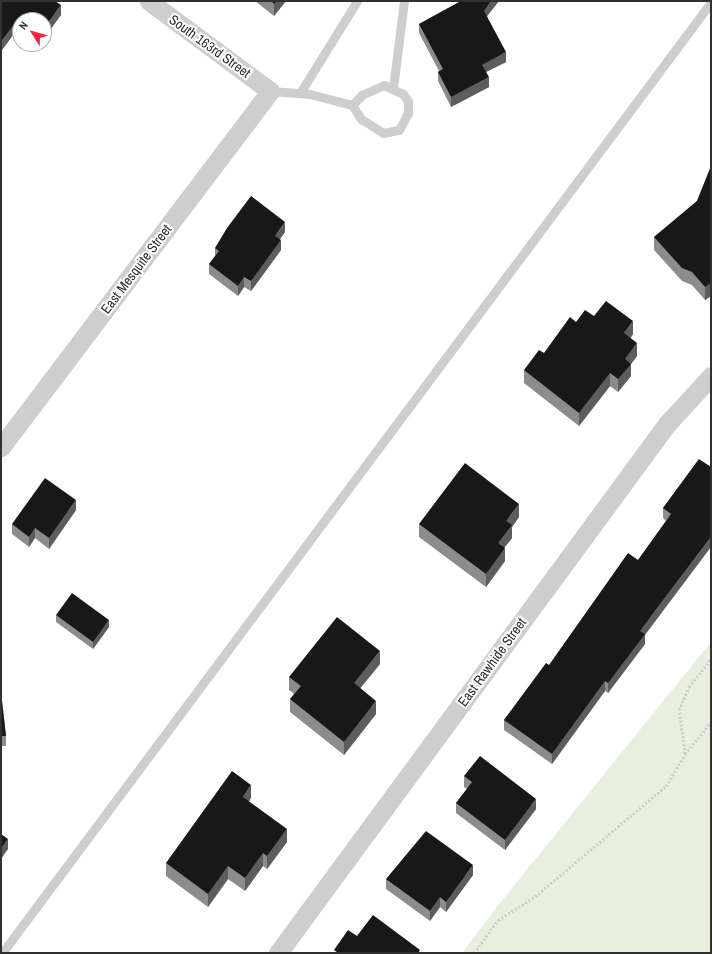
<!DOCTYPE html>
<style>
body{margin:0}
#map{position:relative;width:712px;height:954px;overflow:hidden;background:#fff;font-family:"Archivo Narrow",sans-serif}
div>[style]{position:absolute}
.green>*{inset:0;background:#e8efde}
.path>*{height:2.5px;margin-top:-1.25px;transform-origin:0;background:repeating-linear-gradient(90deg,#cecece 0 2px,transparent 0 4px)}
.lane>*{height:9px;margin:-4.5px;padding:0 4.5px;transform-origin:4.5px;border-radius:4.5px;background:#cecece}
.street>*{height:19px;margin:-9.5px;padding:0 9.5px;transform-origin:9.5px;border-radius:9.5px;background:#cecece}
.wall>*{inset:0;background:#8c8c8c}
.shaded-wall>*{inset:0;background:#5d5d5d}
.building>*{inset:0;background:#181818}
span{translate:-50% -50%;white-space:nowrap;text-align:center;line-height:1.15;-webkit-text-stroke:4px #fff;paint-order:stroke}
.street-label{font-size:14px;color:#313131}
.frame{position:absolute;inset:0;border:2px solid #313131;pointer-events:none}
.north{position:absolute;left:12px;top:12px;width:40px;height:40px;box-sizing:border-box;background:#fff;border:1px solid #adadad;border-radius:50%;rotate:307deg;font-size:11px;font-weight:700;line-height:16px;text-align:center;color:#313131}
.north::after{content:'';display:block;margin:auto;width:14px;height:18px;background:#f52541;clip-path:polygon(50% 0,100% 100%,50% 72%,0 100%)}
</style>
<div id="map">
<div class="green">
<div style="clip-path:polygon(711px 642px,711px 953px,462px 953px,500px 903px)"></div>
</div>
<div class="path">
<div style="left:685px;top:754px;width:41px;rotate:-50.9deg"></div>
<div style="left:474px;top:953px;width:41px;rotate:-54deg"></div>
<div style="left:498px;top:920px;width:40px;rotate:-32deg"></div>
<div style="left:532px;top:899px;width:175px;rotate:-40.1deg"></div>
<div style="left:666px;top:786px;width:37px;rotate:-59deg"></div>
<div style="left:685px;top:754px;width:44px;rotate:-97.8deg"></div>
<div style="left:679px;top:710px;width:25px;rotate:-67deg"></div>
<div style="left:689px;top:687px;width:36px;rotate:-52deg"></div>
</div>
<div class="lane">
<div style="left:393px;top:88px;width:88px;rotate:-82.8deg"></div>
<div style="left:270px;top:91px;width:40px;rotate:4.3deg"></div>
<div style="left:310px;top:94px;width:43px;rotate:14.7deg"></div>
<div style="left:352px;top:105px;width:17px;rotate:57deg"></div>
<div style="left:361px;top:119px;width:26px;rotate:32deg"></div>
<div style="left:383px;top:133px;width:16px;rotate:-11deg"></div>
<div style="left:399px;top:130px;width:19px;rotate:-62deg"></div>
<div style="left:408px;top:113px;width:12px;rotate:-90deg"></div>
<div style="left:408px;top:101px;width:9px;rotate:-126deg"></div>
<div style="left:403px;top:94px;width:21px;rotate:-155deg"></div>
<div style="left:384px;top:85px;width:24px;rotate:156deg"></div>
<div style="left:362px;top:95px;width:14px;rotate:135deg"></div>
<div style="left:300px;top:93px;width:108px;rotate:-58.2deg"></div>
<div style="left:2px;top:953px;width:1186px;rotate:-53.29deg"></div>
</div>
<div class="street">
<div style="left:1px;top:447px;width:446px;rotate:-52.9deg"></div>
<div style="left:270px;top:91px;width:151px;rotate:-143.4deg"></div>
<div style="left:278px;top:953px;width:657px;rotate:-53.67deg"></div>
<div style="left:667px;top:424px;width:65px;rotate:-47.5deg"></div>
</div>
<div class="wall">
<div style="clip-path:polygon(1px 1px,61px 15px,44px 38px,44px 20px,20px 20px,20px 34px,16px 31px,2px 50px,1px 49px)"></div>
<div style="clip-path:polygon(255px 1px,286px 1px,274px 16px)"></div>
<div style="clip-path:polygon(461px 1px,499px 1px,487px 16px,506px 62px,486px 72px,489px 87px,451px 107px,438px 81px,438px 72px,439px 71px,419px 33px,419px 24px)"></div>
<div style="clip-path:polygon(33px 44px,39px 44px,37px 47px)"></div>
<div style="clip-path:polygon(711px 166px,711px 296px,705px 300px,692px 285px,682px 281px,654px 250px,654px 237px,697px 201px)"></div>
<div style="clip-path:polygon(285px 232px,280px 239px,281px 250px,251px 291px,244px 287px,238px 296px,209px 274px,209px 264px,215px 256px,215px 248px)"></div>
<div style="clip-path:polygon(576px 322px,633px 334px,631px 338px,637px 356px,631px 364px,631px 376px,618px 392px,610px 386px,579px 426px,524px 383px,524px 370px,544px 353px)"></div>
<div style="clip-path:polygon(699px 459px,645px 635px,645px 644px,608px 693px,605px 691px,552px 764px,504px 730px,504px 720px,638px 560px,666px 521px,663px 518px,663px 508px)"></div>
<div style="clip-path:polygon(76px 510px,49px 549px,35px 538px,29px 547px,12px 534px,12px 524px)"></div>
<div style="clip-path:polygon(519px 517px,512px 527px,512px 538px,504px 548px,505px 561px,486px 587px,419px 537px,419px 524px)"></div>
<div style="clip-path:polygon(56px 615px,109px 627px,93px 649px,56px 622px)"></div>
<div style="clip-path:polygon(380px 664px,360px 688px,376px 714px,344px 755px,290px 712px,290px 699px,294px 694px,289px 690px,289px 677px)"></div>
<div style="clip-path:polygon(1px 692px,6px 736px,6px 746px,1px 746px)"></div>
<div style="clip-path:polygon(464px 776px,536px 809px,505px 850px,456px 813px,456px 803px,467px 789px,464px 787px)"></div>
<div style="clip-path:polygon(251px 798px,249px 802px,287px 842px,267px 869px,263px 866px,245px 891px,228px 879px,208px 907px,166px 876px,166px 863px)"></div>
<div style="clip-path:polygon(473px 875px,446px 912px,440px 907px,430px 921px,386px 889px,386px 879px)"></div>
</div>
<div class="shaded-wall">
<div style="clip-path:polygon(277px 1px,286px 1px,274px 16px,274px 4px)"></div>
<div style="clip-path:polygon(491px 1px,499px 1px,484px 20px,484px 11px)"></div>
<div style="clip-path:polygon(61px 5px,61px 15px,44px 38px,44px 28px)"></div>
<div style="clip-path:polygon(16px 22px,16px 31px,2px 50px,2px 40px)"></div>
<div style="clip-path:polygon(506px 52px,506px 62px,482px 74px,482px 65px)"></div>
<div style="clip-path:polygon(489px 77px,489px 87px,451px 107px,451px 97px)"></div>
<div style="clip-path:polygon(285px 222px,285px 232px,275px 246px,275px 236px)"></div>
<div style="clip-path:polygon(281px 240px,281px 250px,251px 291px,251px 281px)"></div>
<div style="clip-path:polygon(244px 277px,244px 287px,238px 296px,238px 286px)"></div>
<div style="clip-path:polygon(711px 283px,711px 296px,705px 300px,705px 287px)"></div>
<div style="clip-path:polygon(633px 321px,633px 334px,624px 346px,624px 333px)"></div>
<div style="clip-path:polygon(637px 343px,637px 356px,631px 364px,631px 376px,618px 392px,618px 379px,625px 359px)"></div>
<div style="clip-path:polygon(610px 373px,610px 386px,579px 426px,579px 413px)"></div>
<div style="clip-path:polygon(76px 500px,76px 510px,49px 549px,49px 538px)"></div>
<div style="clip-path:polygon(519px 504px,519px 517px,512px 527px,512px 538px,498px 556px,498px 543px,506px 521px)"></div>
<div style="clip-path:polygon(35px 528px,35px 538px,29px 547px,29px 537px)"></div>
<div style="clip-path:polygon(711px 537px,711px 547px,645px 635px,645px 644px,608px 693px,608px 683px,640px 631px)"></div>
<div style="clip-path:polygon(505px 548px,505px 561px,486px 587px,486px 574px)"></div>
<div style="clip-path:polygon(109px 620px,109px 627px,93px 649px,93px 642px)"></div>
<div style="clip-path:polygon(380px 651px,380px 664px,354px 696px,354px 683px)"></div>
<div style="clip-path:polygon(605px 681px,605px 691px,552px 764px,552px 754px)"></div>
<div style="clip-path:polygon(376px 701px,376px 714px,344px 755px,344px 742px)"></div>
<div style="clip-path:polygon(251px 785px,251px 798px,243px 810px,243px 797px)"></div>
<div style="clip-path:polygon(536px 799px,536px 809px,505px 850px,505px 840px)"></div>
<div style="clip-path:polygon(287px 829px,287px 842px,267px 869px,267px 856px)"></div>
<div style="clip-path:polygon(8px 839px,8px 849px,1px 859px,1px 849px)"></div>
<div style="clip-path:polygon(263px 853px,263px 866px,245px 891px,245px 878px)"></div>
<div style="clip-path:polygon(473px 865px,473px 875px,446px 912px,446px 902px)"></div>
<div style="clip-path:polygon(228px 866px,228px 879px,208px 907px,208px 894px)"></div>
<div style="clip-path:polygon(440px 897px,440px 907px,430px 921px,430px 911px)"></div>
</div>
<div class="building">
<div style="clip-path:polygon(1px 1px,55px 1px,61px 5px,44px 28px,44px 20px,20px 20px,20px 25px,16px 22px,2px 40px,1px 39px)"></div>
<div style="clip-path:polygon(271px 1px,277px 1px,274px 4px)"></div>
<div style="clip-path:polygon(461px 1px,491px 1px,484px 11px,506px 52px,482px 65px,489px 77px,451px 97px,438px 72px,443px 69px,419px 24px)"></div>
<div style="clip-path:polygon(711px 166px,711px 283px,705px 287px,692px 272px,682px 268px,654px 237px,697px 201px)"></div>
<div style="clip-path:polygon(251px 196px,285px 222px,275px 236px,281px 240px,251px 281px,244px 277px,238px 286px,209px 264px,219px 251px,215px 248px,227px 228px)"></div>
<div style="clip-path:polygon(606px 301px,633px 321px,624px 333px,637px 343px,625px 359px,631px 364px,618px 379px,610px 373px,579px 413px,524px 370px,539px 350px,544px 353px,570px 317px,576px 322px,585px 310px,594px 316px)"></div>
<div style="clip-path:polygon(699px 459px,711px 467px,711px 537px,640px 631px,645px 634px,608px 683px,605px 681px,552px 754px,504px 720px,546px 663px,549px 665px,628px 553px,638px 560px,671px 514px,663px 508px)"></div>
<div style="clip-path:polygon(465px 463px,519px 504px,506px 521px,512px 525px,498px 543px,505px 548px,486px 574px,419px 524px)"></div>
<div style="clip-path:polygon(45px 478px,76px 500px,49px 538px,35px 528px,29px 537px,12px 524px)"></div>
<div style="clip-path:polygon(72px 593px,109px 620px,93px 642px,56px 615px)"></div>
<div style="clip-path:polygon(337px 617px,380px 651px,354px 683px,376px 701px,344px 742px,290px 699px,301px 686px,289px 677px)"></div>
<div style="clip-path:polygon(1px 692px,6px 736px,1px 736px)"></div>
<div style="clip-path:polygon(480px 756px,536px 799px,505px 840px,456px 803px,472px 782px,464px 776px)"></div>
<div style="clip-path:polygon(232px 771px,251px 785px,243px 797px,287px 829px,267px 856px,263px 853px,245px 878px,228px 866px,208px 894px,166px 863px)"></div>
<div style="clip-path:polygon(426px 831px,473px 865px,446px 902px,440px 897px,430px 911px,386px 879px)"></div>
<div style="clip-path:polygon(1px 834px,8px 839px,1px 849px)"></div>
<div style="clip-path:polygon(373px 915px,420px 950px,418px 953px,338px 953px,334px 950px,348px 930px,357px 936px)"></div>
</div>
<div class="street-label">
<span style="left:210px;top:46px;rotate:36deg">South 163rd Street</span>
<span style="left:136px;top:269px;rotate:-53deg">East Mesquite Street</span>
<span style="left:492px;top:662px;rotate:-54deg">East Rawhide Street</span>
</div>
<div class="frame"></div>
<div class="north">N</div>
</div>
